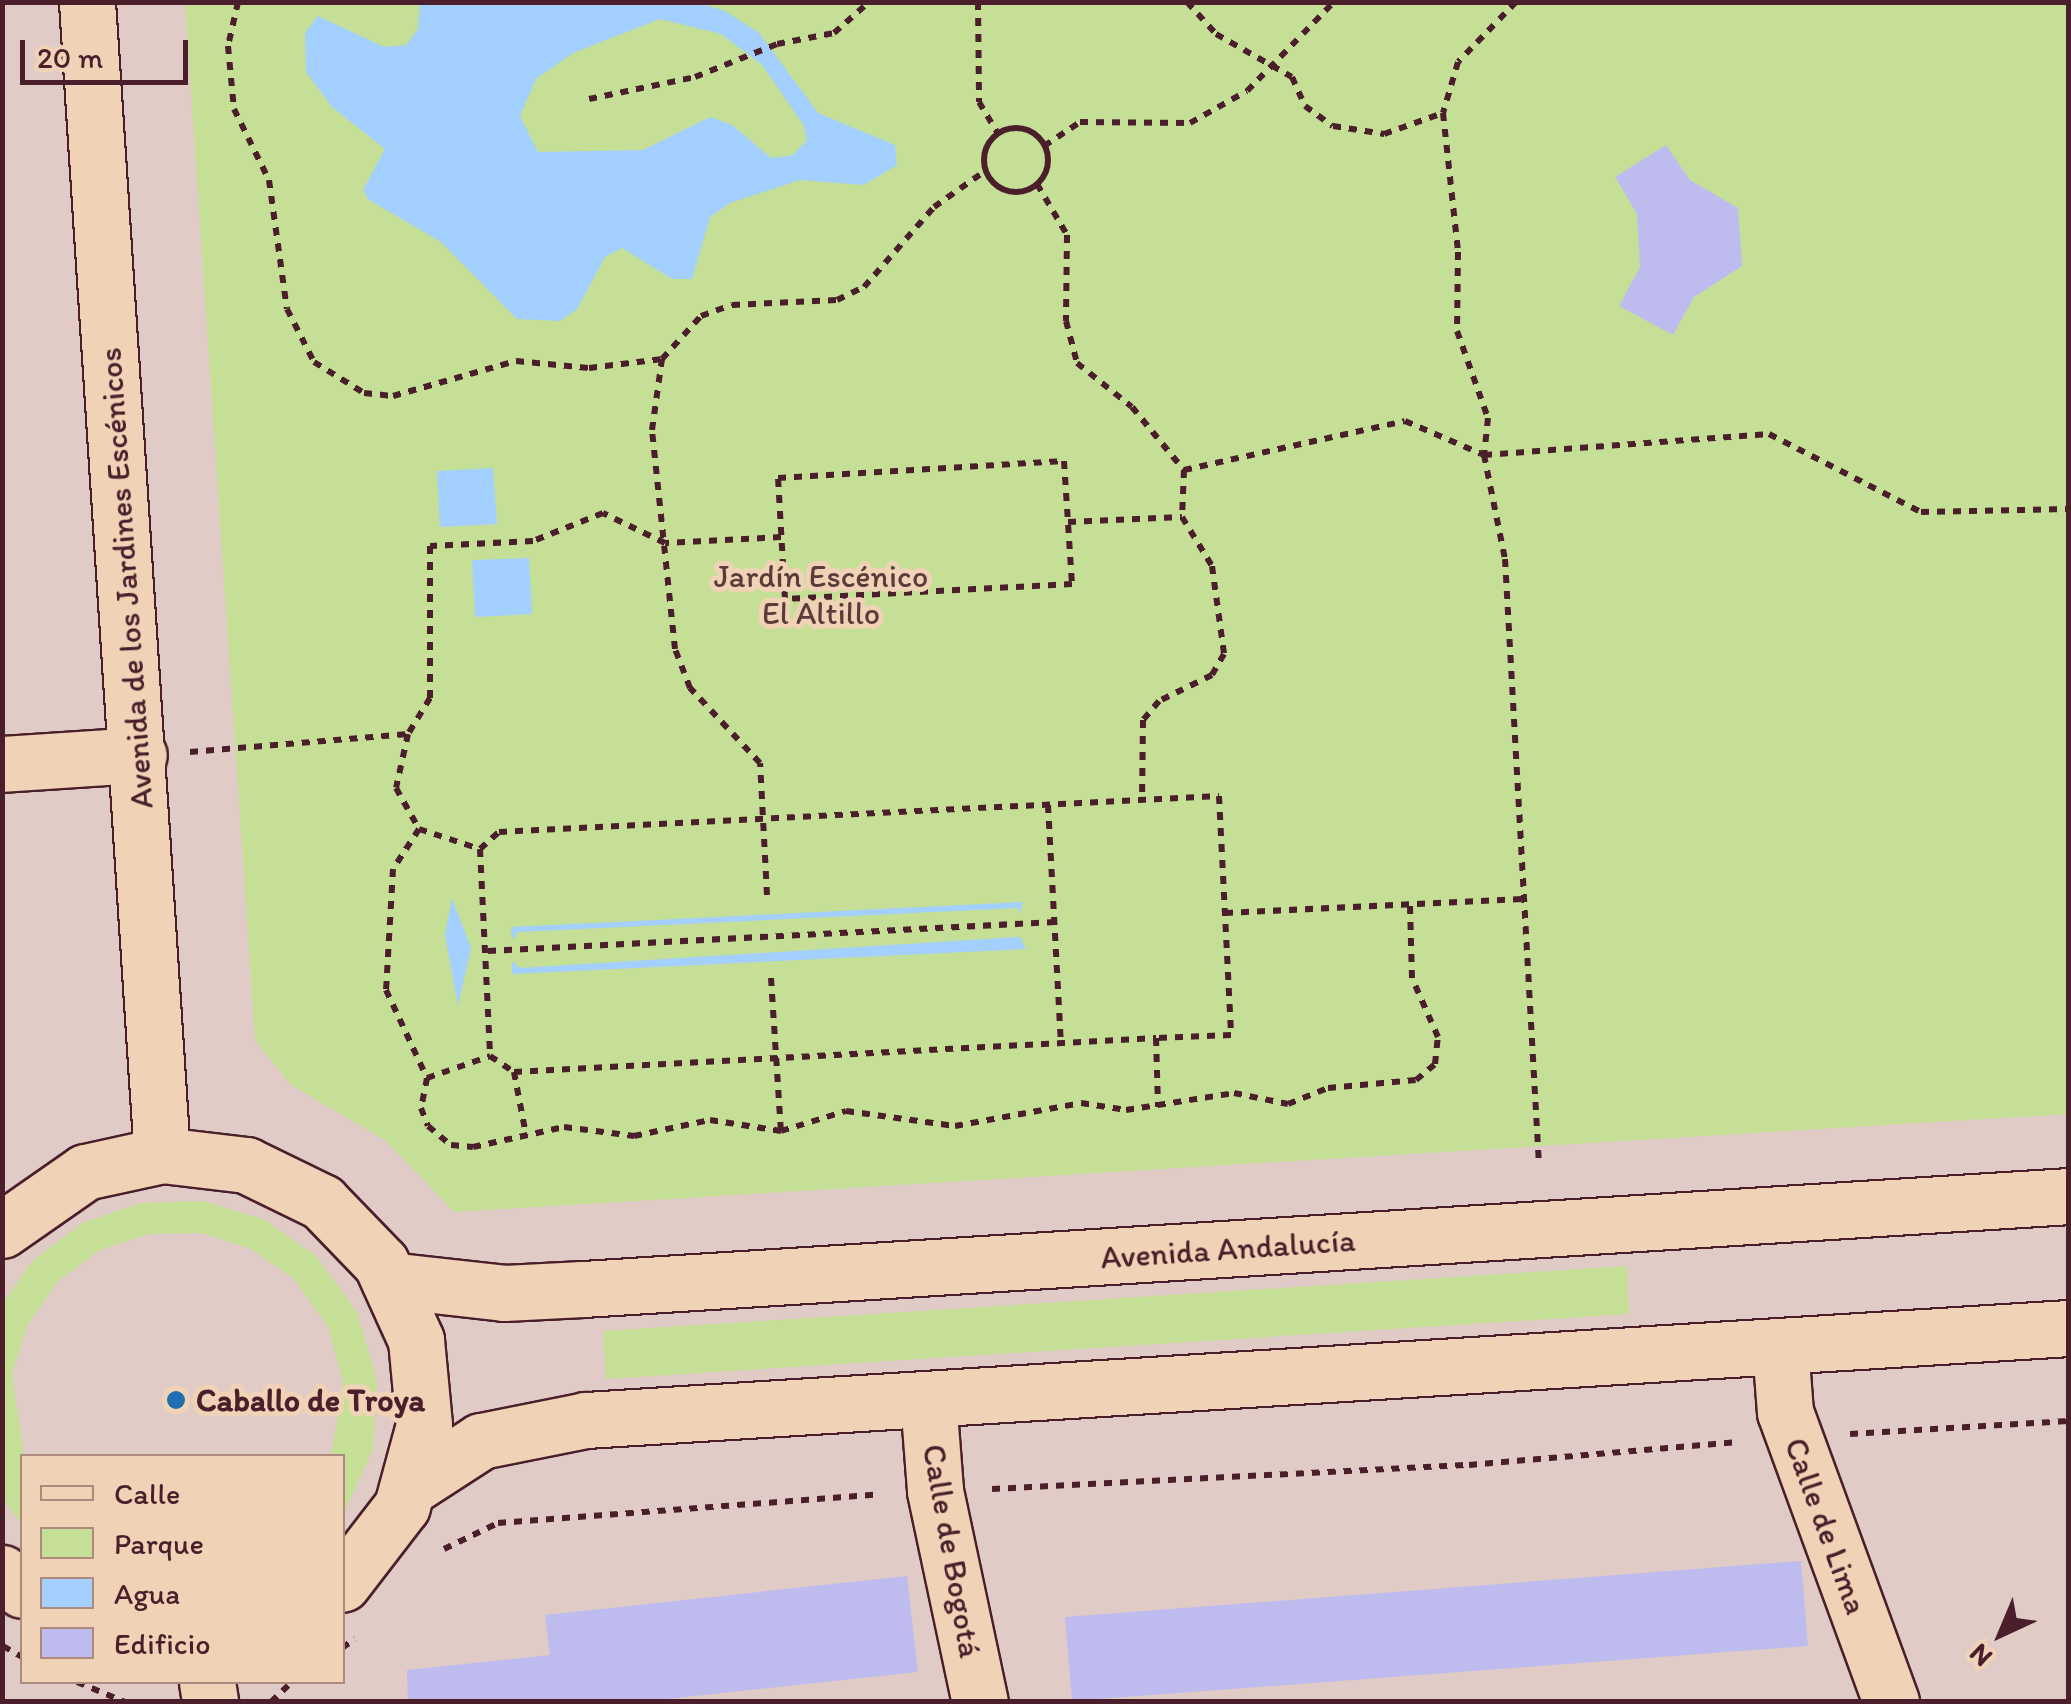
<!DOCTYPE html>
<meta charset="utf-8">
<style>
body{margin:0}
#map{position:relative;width:2071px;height:1704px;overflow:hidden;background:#e1cbc7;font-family:Itim,sans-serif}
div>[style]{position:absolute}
.green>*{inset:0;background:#c5df96}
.water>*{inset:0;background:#a3d0fe}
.building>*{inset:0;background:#bebcee}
.path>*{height:6px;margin-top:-3px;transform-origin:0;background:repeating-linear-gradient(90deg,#4a1f2b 0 8px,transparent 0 16px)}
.path>.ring{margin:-3px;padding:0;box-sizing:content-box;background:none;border:6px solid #4a1f2b;border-radius:50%}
.roads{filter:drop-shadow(2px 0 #4a1f2b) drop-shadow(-2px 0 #4a1f2b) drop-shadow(0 2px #4a1f2b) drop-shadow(0 -2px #4a1f2b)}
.minor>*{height:55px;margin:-27.5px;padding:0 27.5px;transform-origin:27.5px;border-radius:27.5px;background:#f0d2b6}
.major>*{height:55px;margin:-27.5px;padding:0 27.5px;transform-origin:27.5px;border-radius:27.5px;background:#f0d2b6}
.dots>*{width:28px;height:28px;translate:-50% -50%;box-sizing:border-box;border:5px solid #f0d2b6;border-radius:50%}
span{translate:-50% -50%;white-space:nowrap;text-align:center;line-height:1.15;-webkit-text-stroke:10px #f0d2b6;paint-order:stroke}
.park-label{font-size:32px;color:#5c3c3b}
.street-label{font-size:32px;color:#4a1f2b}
.poi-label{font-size:32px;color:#4a1f2b;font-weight:700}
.left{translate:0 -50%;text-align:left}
.frame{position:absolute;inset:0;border:5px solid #4a1f2b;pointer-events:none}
.legend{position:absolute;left:20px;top:1454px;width:325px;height:230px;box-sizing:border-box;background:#f0d2b6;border:2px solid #ae8a7e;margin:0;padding:12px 18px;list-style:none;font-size:30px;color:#4a1f2b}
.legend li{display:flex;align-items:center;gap:20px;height:50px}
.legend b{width:50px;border:2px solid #ae8a7e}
.north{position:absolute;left:1951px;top:1584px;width:100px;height:100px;-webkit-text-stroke:8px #f0d2b6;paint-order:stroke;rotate:224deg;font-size:28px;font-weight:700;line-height:40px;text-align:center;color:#4a1f2b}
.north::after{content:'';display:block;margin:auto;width:35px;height:45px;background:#4a1f2b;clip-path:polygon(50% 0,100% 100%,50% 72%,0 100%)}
.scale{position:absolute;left:20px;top:40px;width:168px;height:45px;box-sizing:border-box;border:5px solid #4a1f2b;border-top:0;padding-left:12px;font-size:30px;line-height:35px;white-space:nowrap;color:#4a1f2b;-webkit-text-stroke:8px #f0d2b6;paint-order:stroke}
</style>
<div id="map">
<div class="green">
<div style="clip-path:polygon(185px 3px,2068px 3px,2068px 1114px,454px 1212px,386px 1141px,290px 1084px,255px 1040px)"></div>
<div style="clip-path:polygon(204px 1201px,265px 1220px,316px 1256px,357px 1312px,377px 1380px,373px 1449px,344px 1513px,342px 1456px,331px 1456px,343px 1382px,328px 1327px,294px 1279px,251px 1249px,202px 1233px,149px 1234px,100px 1250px,58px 1281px,28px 1324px,12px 1374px,24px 1456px,22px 1525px,3px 1498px,3px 1303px,32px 1261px,82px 1223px,141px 1203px)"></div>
<div style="clip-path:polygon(1627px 1266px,1629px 1314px,606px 1379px,603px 1331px)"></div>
</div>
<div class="water">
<div style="clip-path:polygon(evenodd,420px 3px,696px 2px,725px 11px,759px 33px,818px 113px,895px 145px,897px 165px,864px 185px,800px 180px,730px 203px,710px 217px,692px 279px,672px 279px,622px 248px,605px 257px,577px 309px,560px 321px,517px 319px,441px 242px,369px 200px,363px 190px,385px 149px,332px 107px,306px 72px,305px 33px,318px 16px,384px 47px,406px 45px,418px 29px,420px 3px,660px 19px,721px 34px,762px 65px,803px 124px,807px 140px,793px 155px,771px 158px,732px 125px,710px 117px,643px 150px,538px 152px,520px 116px,536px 79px,573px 53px,660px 19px)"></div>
<div style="clip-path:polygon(493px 468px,497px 524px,440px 527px,437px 471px)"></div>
<div style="clip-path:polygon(529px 558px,532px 614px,475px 617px,472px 560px)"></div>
<div style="clip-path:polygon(452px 898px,471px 948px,458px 1006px,445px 935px)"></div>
<div style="clip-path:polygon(1023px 902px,1019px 915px,1018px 908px,518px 932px,512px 940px,511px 927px)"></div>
<div style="clip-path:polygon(1020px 937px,1026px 949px,512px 974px,512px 961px,520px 968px)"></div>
</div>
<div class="building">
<div style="clip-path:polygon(1666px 145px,1690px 180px,1738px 208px,1742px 266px,1694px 297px,1673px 335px,1619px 306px,1640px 267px,1637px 214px,1615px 177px)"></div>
<div style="clip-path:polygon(1801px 1561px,1808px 1646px,1072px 1701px,1065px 1617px)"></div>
<div style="clip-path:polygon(907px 1576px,918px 1672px,640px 1702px,408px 1702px,407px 1670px,550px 1655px,545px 1615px)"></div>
</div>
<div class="path">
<div style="left:238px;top:2px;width:45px;rotate:102.8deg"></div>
<div style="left:228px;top:46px;width:63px;rotate:84.6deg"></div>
<div style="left:234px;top:109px;width:79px;rotate:63.8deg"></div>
<div style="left:269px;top:180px;width:130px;rotate:82.1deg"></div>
<div style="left:287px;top:309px;width:59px;rotate:63deg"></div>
<div style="left:314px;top:362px;width:59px;rotate:31.8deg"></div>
<div style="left:364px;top:393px;width:29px;rotate:6deg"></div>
<div style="left:393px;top:396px;width:128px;rotate:-15.9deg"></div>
<div style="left:516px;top:361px;width:73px;rotate:5.5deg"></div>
<div style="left:589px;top:368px;width:74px;rotate:-7deg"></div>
<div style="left:978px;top:2px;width:100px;rotate:89.4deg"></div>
<div style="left:979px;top:102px;width:37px;rotate:59deg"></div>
<div style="left:1187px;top:2px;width:43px;rotate:47.8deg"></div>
<div style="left:1216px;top:34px;width:87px;rotate:29.5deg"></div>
<div style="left:1292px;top:77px;width:32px;rotate:66deg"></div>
<div style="left:1305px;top:106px;width:34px;rotate:36deg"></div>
<div style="left:1333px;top:126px;width:52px;rotate:8.9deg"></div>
<div style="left:1384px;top:134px;width:63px;rotate:-19.6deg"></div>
<div style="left:1516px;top:2px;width:83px;rotate:134deg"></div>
<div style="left:1458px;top:62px;width:53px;rotate:106.4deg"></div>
<div style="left:1443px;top:113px;width:140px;rotate:83.8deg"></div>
<div style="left:1458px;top:252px;width:79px;rotate:90.7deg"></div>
<div style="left:1457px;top:331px;width:92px;rotate:70.4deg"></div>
<div style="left:1488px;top:418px;width:37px;rotate:96deg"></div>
<div style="left:1484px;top:455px;width:106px;rotate:78.6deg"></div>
<div style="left:1505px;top:559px;width:607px;rotate:86.79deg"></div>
<div style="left:589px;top:99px;width:108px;rotate:-11.7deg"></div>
<div style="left:695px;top:77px;width:88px;rotate:-21.9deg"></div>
<div style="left:777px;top:44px;width:58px;rotate:-10.9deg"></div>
<div style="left:834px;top:33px;width:47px;rotate:-41.5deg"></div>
<div class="ring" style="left:984px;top:128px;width:58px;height:58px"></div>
<div style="left:1044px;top:146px;width:43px;rotate:-33.7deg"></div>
<div style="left:1080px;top:122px;width:110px;rotate:0.5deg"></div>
<div style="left:1190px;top:123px;width:65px;rotate:-29.3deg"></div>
<div style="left:1247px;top:91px;width:124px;rotate:-45.7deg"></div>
<div style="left:1037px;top:184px;width:59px;rotate:59.5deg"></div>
<div style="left:1067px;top:235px;width:86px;rotate:90.7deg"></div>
<div style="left:1066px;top:321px;width:43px;rotate:75.3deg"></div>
<div style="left:1077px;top:363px;width:70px;rotate:38.7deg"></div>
<div style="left:1132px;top:407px;width:82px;rotate:50.5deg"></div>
<div style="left:1184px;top:470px;width:47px;rotate:92.4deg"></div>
<div style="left:1182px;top:517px;width:57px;rotate:58.5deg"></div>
<div style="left:1212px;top:566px;width:89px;rotate:82.2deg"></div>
<div style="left:1224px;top:654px;width:24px;rotate:120deg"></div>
<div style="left:1212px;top:675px;width:59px;rotate:153.9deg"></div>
<div style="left:1159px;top:701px;width:25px;rotate:130deg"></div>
<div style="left:1143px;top:720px;width:79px;rotate:90.7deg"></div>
<div style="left:1064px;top:461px;width:123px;rotate:86.3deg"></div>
<div style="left:1072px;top:584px;width:287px;rotate:177deg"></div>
<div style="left:785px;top:599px;width:121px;rotate:-93.3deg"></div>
<div style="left:778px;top:478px;width:287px;rotate:-3.4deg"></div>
<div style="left:1184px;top:470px;width:226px;rotate:-12.5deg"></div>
<div style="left:1405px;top:421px;width:86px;rotate:23.3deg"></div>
<div style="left:1484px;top:455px;width:286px;rotate:-4.2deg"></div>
<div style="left:1769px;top:434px;width:171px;rotate:27.2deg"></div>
<div style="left:1921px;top:512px;width:147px;rotate:-1.2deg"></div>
<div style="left:1068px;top:522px;width:114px;rotate:-2.5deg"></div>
<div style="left:781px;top:537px;width:116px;rotate:177deg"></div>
<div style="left:665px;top:543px;width:69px;rotate:-154.2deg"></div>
<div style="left:603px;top:513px;width:75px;rotate:158.2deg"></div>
<div style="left:533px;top:541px;width:103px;rotate:177.2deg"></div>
<div style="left:430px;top:546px;width:152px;rotate:90deg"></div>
<div style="left:430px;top:698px;width:42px;rotate:121.4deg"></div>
<div style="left:408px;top:734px;width:55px;rotate:102.5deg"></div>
<div style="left:396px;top:788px;width:47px;rotate:60.7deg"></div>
<div style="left:419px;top:829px;width:48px;rotate:123deg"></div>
<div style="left:393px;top:869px;width:121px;rotate:93.3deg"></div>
<div style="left:386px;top:990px;width:97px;rotate:65deg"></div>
<div style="left:427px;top:1078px;width:31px;rotate:101deg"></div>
<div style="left:421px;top:1108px;width:19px;rotate:69deg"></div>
<div style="left:428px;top:1126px;width:30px;rotate:40deg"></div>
<div style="left:451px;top:1145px;width:22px;rotate:5deg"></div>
<div style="left:473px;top:1147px;width:93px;rotate:-12.4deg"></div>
<div style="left:564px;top:1127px;width:71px;rotate:7.3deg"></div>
<div style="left:634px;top:1136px;width:78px;rotate:-11.9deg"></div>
<div style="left:710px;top:1120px;width:72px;rotate:8.8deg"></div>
<div style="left:781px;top:1131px;width:68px;rotate:-17.1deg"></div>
<div style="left:846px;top:1111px;width:110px;rotate:7.8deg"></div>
<div style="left:955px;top:1126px;width:128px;rotate:-10.3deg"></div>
<div style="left:1081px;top:1103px;width:46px;rotate:8.8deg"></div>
<div style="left:1126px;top:1110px;width:109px;rotate:-8.9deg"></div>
<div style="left:1234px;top:1093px;width:55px;rotate:11.5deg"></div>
<div style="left:1288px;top:1104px;width:43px;rotate:-21.8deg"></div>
<div style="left:1328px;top:1088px;width:88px;rotate:-5.2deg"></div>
<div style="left:1416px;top:1080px;width:25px;rotate:-40deg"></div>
<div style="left:1435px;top:1064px;width:27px;rotate:-84deg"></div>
<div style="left:1438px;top:1037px;width:64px;rotate:-113.8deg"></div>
<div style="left:1412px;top:978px;width:73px;rotate:-91.6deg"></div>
<div style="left:190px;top:752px;width:219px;rotate:-4.7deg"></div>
<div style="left:1048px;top:805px;width:238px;rotate:86.9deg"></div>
<div style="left:419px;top:829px;width:64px;rotate:18.2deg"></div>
<div style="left:480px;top:849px;width:207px;rotate:87.2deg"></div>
<div style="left:490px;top:1056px;width:29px;rotate:34deg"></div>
<div style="left:514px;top:1072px;width:643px;rotate:-3.03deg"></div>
<div style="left:480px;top:849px;width:25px;rotate:-42deg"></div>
<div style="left:499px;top:832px;width:721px;rotate:-2.86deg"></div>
<div style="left:1219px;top:796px;width:239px;rotate:87.1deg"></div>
<div style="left:1231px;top:1035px;width:75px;rotate:177.7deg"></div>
<div style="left:1156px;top:1038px;width:69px;rotate:88.3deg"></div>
<div style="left:767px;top:895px;width:132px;rotate:-93deg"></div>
<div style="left:760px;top:763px;width:103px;rotate:-133deg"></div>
<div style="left:690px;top:688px;width:42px;rotate:-111deg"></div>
<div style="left:675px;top:649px;width:220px;rotate:-96deg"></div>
<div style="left:652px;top:430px;width:72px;rotate:-82deg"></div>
<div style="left:662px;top:359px;width:58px;rotate:-47.8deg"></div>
<div style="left:701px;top:316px;width:33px;rotate:-20deg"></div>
<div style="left:732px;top:305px;width:105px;rotate:-2.7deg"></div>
<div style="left:837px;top:300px;width:30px;rotate:-26deg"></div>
<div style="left:864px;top:287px;width:106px;rotate:-48.8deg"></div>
<div style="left:934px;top:207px;width:62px;rotate:-35.2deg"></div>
<div style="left:1225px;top:913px;width:298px;rotate:-2.7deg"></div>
<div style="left:488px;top:951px;width:568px;rotate:-2.93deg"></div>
<div style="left:771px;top:978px;width:153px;rotate:86.3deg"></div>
<div style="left:514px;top:1072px;width:64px;rotate:79.2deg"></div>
<div style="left:427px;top:1078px;width:67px;rotate:-19.2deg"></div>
<div style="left:1850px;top:1434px;width:218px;rotate:-3.4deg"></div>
<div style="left:992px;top:1489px;width:478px;rotate:-2.9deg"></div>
<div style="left:1469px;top:1465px;width:270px;rotate:-4.9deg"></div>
<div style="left:444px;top:1549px;width:60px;rotate:-25.7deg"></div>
<div style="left:498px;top:1523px;width:383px;rotate:-4.3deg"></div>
<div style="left:3px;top:1646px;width:22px;rotate:30deg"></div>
<div style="left:342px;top:1648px;width:16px;rotate:-35deg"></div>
<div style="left:77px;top:1682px;width:52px;rotate:22.6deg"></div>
<div style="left:271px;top:1702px;width:29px;rotate:-44deg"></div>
</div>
<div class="roads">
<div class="minor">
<div style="left:87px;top:2px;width:1155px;rotate:86.28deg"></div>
<div style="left:2px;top:764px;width:137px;rotate:-3.8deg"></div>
<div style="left:1780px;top:1346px;width:66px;rotate:85.7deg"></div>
<div style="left:1785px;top:1412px;width:309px;rotate:69.9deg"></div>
<div style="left:928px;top:1399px;width:92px;rotate:85.6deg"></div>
<div style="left:935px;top:1491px;width:216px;rotate:78deg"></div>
<div style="left:207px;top:1682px;width:20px;rotate:81deg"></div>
</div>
<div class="major">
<div style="left:2px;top:1230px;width:101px;rotate:-34.9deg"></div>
<div style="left:85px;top:1172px;width:79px;rotate:-12.4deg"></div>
<div style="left:162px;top:1155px;width:85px;rotate:6.8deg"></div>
<div style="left:246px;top:1165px;width:85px;rotate:26deg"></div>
<div style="left:322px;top:1202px;width:85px;rotate:46deg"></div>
<div style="left:381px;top:1263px;width:85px;rotate:65.6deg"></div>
<div style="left:416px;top:1340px;width:85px;rotate:84.6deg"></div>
<div style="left:424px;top:1425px;width:84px;rotate:105.2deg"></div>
<div style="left:402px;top:1506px;width:98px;rotate:127.6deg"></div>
<div style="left:389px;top:1280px;width:116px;rotate:6.4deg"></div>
<div style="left:504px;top:1293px;width:79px;rotate:-2.9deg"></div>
<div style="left:583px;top:1289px;width:1488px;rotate:-3.58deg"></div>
<div style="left:407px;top:1489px;width:88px;rotate:-33deg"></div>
<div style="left:481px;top:1441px;width:107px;rotate:-11.3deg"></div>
<div style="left:586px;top:1420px;width:1485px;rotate:-3.55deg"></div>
<div style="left:2px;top:1573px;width:26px;rotate:40deg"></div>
</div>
</div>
<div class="dots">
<div style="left:176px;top:1400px;background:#1f6fb2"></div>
</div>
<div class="park-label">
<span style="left:821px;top:595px">Jardín Escénico<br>El Altillo</span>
</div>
<div class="street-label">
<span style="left:126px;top:578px;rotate:-94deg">Avenida de los Jardines Escénicos</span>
<span style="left:1228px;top:1249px;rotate:-4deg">Avenida Andalucía</span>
<span style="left:1826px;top:1526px;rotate:70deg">Calle de Lima</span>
<span style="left:952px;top:1551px;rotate:80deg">Calle de Bogotá</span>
</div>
<div class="poi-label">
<span class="left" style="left:196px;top:1400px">Caballo de Troya</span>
</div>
<div class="frame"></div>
<ul class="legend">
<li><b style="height:12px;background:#f0d2b6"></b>Calle</li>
<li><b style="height:28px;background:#c5df96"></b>Parque</li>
<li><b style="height:28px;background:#a3d0fe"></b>Agua</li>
<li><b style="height:28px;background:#bebcee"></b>Edificio</li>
</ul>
<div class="north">N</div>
<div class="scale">20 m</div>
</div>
